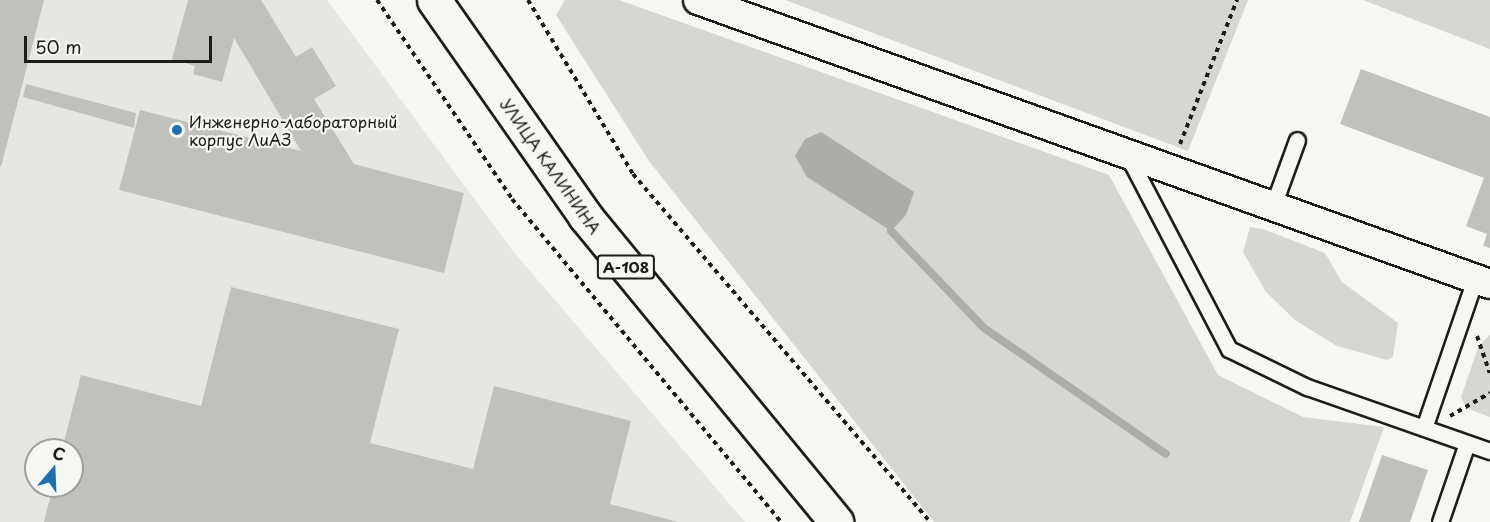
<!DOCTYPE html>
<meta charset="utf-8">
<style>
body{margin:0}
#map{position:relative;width:1490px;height:522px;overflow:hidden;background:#f6f6f2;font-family:"Playpen Sans",sans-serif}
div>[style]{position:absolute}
.built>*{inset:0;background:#e6e6e2}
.green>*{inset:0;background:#d6d6d2}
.water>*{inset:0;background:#acaca9}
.stream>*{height:8px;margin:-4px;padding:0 4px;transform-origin:4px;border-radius:4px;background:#acaca9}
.building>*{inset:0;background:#c0c0bd}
.path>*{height:4px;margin-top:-2px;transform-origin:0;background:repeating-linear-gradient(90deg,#1c1c1c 0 4.5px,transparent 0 9px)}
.roads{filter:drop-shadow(2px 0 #1c1c1c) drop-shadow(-2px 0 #1c1c1c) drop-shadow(0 2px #1c1c1c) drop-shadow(0 -2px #1c1c1c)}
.service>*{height:15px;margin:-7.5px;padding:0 7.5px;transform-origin:7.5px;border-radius:7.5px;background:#f6f6f2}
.minor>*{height:28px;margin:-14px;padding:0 14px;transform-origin:14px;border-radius:14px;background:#f6f6f2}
.trunk>*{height:33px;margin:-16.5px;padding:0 16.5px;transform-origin:16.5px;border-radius:16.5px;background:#f6f6f2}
.dots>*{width:16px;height:16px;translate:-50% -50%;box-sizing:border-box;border:3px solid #f6f6f2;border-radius:50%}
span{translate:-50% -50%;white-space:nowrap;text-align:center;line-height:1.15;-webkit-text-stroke:4.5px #f6f6f2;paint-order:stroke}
.shield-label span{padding:2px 4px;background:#f6f6f2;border:2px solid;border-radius:4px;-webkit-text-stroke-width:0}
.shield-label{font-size:15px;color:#1c1c1c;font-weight:700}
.poi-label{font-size:16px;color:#1c1c1c}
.left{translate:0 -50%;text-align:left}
.street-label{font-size:16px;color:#1c1c1c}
.north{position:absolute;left:24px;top:438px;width:60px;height:60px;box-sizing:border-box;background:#f6f6f2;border:2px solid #9f9f9c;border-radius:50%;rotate:19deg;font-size:16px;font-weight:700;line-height:24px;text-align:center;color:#1c1c1c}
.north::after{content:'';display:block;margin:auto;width:21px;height:27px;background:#1f6fb2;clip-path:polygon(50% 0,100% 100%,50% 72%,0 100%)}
.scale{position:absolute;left:24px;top:36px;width:188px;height:27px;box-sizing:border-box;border:3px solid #1c1c1c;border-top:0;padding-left:8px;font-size:18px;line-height:21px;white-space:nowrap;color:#1c1c1c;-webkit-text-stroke:4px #f6f6f2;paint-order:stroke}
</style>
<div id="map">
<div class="built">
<div style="clip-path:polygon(evenodd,0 0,327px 0,513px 251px,745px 522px,0 522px,0 0,36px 450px,72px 450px,72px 486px,36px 486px,36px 450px)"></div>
</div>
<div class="green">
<div style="clip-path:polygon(565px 0,619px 0,1109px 175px,1218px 375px,1303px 417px,1384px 427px,1350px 522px,934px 522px,649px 161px,556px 15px)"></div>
<div style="clip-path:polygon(785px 0,1248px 0,1188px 151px)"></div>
<div style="clip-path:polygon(1363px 0,1490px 0,1490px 49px)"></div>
<div style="clip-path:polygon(1250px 227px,1263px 229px,1325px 253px,1342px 282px,1398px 323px,1393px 357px,1387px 360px,1337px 346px,1295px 320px,1266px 292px,1243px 252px)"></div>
<div style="clip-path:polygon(1490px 335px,1490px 417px,1466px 408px,1461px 397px,1479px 345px)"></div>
</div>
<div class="water">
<div style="clip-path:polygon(821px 132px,914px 192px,906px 215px,891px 231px,807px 177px,795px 156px,805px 139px)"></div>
</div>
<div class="stream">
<div style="left:891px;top:231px;width:134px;rotate:46.2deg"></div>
<div style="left:984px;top:328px;width:221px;rotate:34.7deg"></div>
</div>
<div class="building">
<div style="clip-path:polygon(0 0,44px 0,1px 167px,0 166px)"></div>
<div style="clip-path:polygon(188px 0,261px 0,296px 57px,312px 47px,336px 86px,314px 99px,354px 164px,464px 193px,444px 273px,119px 190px,140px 110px,301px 151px,234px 38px,222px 82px,193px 74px,195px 66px,172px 59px)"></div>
<div style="clip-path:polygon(1361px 69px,1490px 117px,1490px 248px,1483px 246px,1487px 234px,1466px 226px,1484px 178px,1340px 124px)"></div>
<div style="clip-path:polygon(26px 84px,136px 113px,134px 128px,23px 97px)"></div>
<div style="clip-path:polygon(231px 287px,399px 329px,370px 443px,473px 469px,494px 386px,631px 421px,610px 504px,678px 522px,44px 522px,53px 486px,72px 486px,72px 450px,62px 450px,81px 375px,201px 406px)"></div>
<div style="clip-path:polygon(1382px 455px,1428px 470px,1410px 522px,1359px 522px)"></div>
</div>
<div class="path">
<div style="left:377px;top:0;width:240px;rotate:55.8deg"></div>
<div style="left:512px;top:199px;width:420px;rotate:50.2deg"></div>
<div style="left:528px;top:0;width:203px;rotate:58.9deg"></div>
<div style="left:633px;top:174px;width:458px;rotate:49.5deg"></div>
<div style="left:1180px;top:144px;width:155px;rotate:-68.4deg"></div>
<div style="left:1477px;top:336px;width:39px;rotate:71deg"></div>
<div style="left:1450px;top:416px;width:46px;rotate:-29.9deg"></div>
</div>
<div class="roads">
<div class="service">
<div style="left:1128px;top:156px;width:218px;rotate:62.4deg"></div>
<div style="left:1229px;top:349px;width:87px;rotate:26deg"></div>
<div style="left:1307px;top:387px;width:194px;rotate:19.3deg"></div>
<div style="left:1273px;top:206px;width:70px;rotate:-70deg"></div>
<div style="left:1424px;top:428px;width:157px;rotate:-71.1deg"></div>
<div style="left:1440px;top:522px;width:83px;rotate:-71.1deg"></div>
</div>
<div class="minor">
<div style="left:698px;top:0;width:841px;rotate:19.73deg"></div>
</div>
<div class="trunk">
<div style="left:434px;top:0;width:264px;rotate:55deg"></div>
<div style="left:585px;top:216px;width:396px;rotate:50.6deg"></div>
</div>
</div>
<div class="dots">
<div style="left:177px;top:130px;background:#1f6fb2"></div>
</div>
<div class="shield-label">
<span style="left:626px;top:267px">А-108</span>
</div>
<div class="poi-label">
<span class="left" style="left:189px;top:130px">Инженерно-лабораторный<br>корпус ЛиАЗ</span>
</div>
<div class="street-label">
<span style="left:551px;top:166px;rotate:55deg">УЛИЦА КАЛИНИНА</span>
</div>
<div class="north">С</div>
<div class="scale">50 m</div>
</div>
